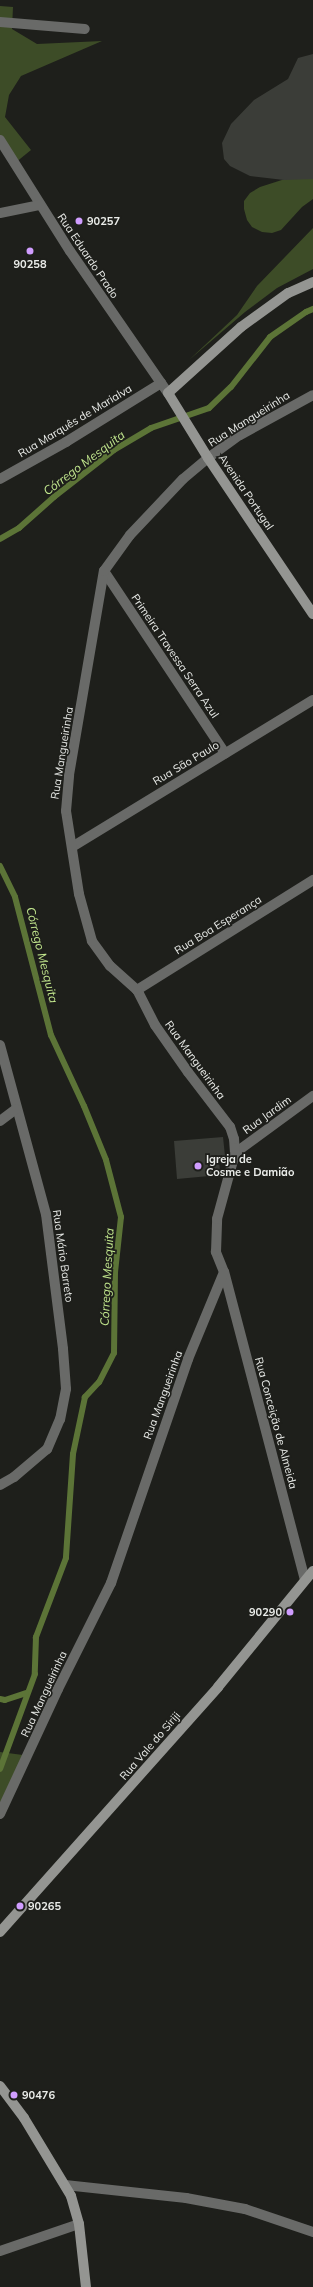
<!DOCTYPE html>
<meta charset="utf-8">
<style>
body{margin:0}
#map{position:relative;width:313px;height:2287px;overflow:hidden;background:#1e1f1b;font-family:Mulish,sans-serif}
div>[style]{position:absolute}
.green>*{inset:0;background:#3d4c27}
.stream>*{height:6px;margin:-3px;padding:0 3px;transform-origin:3px;border-radius:3px;background:#5c7437}
.building>*{inset:0;background:#3b3d38}
.street>*{height:10px;margin:-5px;padding:0 5px;transform-origin:5px;border-radius:5px;background:#696a68}
.secondary>*{height:10px;margin:-5px;padding:0 5px;transform-origin:5px;border-radius:5px;background:#949592}
.dots>*{width:11px;height:11px;translate:-50% -50%;box-sizing:border-box;border:2px solid #1e1f1b;border-radius:50%}
span{translate:-50% -50%;white-space:nowrap;text-align:center;line-height:1.15;-webkit-text-stroke:3.5px #1e1f1b;paint-order:stroke}
.poi-label{font-size:11px;color:#eaece9;font-weight:700}
.left{translate:0 -50%;text-align:left}
.right{translate:-100% -50%;text-align:right}
.street-label{font-size:11px;color:#eaece9}
.water-label{font-size:12px;color:#c1e68d;font-style:italic}
</style>
<div id="map">
<div class="green">
<div style="clip-path:polygon(0 6px,13px 7px,12px 29px,37px 44px,102px 41px,21px 76px,9px 95px,5px 117px,31px 150px,15px 163px,0 140px)"></div>
<div style="clip-path:polygon(313px 170px,313px 199px,302px 207px,281px 230px,272px 233px,262px 232px,252px 227px,247px 220px,244px 209px,244px 201px,250px 193px,260px 187px)"></div>
<div style="clip-path:polygon(313px 228px,313px 269px,277px 288px,245px 312px,189px 360px,237px 315px,257px 286px)"></div>
<div style="clip-path:polygon(0 1752px,23px 1755px,0 1803px)"></div>
</div>
<div class="stream">
<div style="left:0;top:539px;width:22px;rotate:-30deg"></div>
<div style="left:19px;top:528px;width:47px;rotate:-41.5deg"></div>
<div style="left:54px;top:497px;width:76px;rotate:-38.1deg"></div>
<div style="left:114px;top:450px;width:43px;rotate:-30.7deg"></div>
<div style="left:151px;top:428px;width:61px;rotate:-19deg"></div>
<div style="left:209px;top:408px;width:30px;rotate:-44deg"></div>
<div style="left:231px;top:387px;width:63px;rotate:-52deg"></div>
<div style="left:270px;top:337px;width:44px;rotate:-34.8deg"></div>
<div style="left:306px;top:312px;width:8px;rotate:-23deg"></div>
<div style="left:0;top:866px;width:34px;rotate:64deg"></div>
<div style="left:15px;top:897px;width:143px;rotate:75.4deg"></div>
<div style="left:51px;top:1035px;width:78px;rotate:65.1deg"></div>
<div style="left:84px;top:1106px;width:58px;rotate:67.8deg"></div>
<div style="left:106px;top:1160px;width:59px;rotate:75.3deg"></div>
<div style="left:121px;top:1217px;width:55px;rotate:96.2deg"></div>
<div style="left:115px;top:1272px;width:81px;rotate:90.7deg"></div>
<div style="left:114px;top:1353px;width:33px;rotate:117deg"></div>
<div style="left:99px;top:1382px;width:21px;rotate:133deg"></div>
<div style="left:85px;top:1397px;width:58px;rotate:101.9deg"></div>
<div style="left:73px;top:1454px;width:104px;rotate:93.9deg"></div>
<div style="left:66px;top:1558px;width:85px;rotate:110.8deg"></div>
<div style="left:36px;top:1637px;width:37px;rotate:92deg"></div>
<div style="left:35px;top:1674px;width:101px;rotate:110.2deg"></div>
<div style="left:0;top:1699px;width:5px;rotate:11deg"></div>
<div style="left:5px;top:1700px;width:22px;rotate:-18deg"></div>
</div>
<div class="building">
<div style="clip-path:polygon(313px 54px,313px 179px,284px 180px,250px 176px,230px 166px,224px 159px,222px 143px,231px 124px,254px 100px,288px 79px,298px 58px)"></div>
<div style="clip-path:polygon(223px 1137px,225px 1156px,219px 1157px,220px 1175px,177px 1179px,174px 1141px)"></div>
</div>
<div class="street">
<div style="left:0;top:22px;width:85px;rotate:4.7deg"></div>
<div style="left:0;top:140px;width:131px;rotate:57.8deg"></div>
<div style="left:70px;top:251px;width:173px;rotate:55.4deg"></div>
<div style="left:0;top:213px;width:41px;rotate:-11.3deg"></div>
<div style="left:0;top:479px;width:76px;rotate:-29.3deg"></div>
<div style="left:66px;top:442px;width:112px;rotate:-31.8deg"></div>
<div style="left:104px;top:571px;width:219px;rotate:56.4deg"></div>
<div style="left:72px;top:847px;width:282px;rotate:-31.4deg"></div>
<div style="left:137px;top:990px;width:208px;rotate:-32deg"></div>
<div style="left:0;top:1045px;width:175px;rotate:74.8deg"></div>
<div style="left:46px;top:1214px;width:136px;rotate:82.8deg"></div>
<div style="left:63px;top:1349px;width:40px;rotate:85.7deg"></div>
<div style="left:66px;top:1389px;width:31px;rotate:101deg"></div>
<div style="left:60px;top:1419px;width:33px;rotate:113deg"></div>
<div style="left:47px;top:1449px;width:43px;rotate:139.7deg"></div>
<div style="left:14px;top:1477px;width:16px;rotate:150deg"></div>
<div style="left:0;top:1121px;width:20px;rotate:-37deg"></div>
<div style="left:235px;top:1153px;width:97px;rotate:-36.2deg"></div>
<div style="left:305px;top:1580px;width:318px;rotate:-104.7deg"></div>
<div style="left:224px;top:1272px;width:22px;rotate:-112deg"></div>
<div style="left:216px;top:1252px;width:33px;rotate:-88deg"></div>
<div style="left:217px;top:1219px;width:68px;rotate:-74.7deg"></div>
<div style="left:235px;top:1153px;width:14px;rotate:-94deg"></div>
<div style="left:234px;top:1139px;width:13px;rotate:-108deg"></div>
<div style="left:230px;top:1127px;width:69px;rotate:-127.4deg"></div>
<div style="left:188px;top:1072px;width:57px;rotate:-125.1deg"></div>
<div style="left:155px;top:1025px;width:39px;rotate:-117deg"></div>
<div style="left:137px;top:990px;width:36px;rotate:-138deg"></div>
<div style="left:110px;top:966px;width:31px;rotate:-126deg"></div>
<div style="left:92px;top:941px;width:49px;rotate:-105.5deg"></div>
<div style="left:79px;top:894px;width:84px;rotate:-98.9deg"></div>
<div style="left:66px;top:811px;width:36px;rotate:-85deg"></div>
<div style="left:69px;top:775px;width:207px;rotate:-80.3deg"></div>
<div style="left:104px;top:571px;width:44px;rotate:-54.2deg"></div>
<div style="left:130px;top:535px;width:77px;rotate:-46.6deg"></div>
<div style="left:183px;top:479px;width:33px;rotate:-40deg"></div>
<div style="left:208px;top:458px;width:39px;rotate:-36deg"></div>
<div style="left:240px;top:435px;width:83px;rotate:-28.7deg"></div>
<div style="left:0;top:1814px;width:138px;rotate:-65.1deg"></div>
<div style="left:58px;top:1689px;width:119px;rotate:-63.4deg"></div>
<div style="left:111px;top:1583px;width:237px;rotate:-71deg"></div>
<div style="left:188px;top:1359px;width:94px;rotate:-67.5deg"></div>
<div style="left:65px;top:2185px;width:122px;rotate:6.1deg"></div>
<div style="left:186px;top:2198px;width:60px;rotate:10.6deg"></div>
<div style="left:245px;top:2209px;width:72px;rotate:18.7deg"></div>
<div style="left:0;top:2251px;width:83px;rotate:-18.9deg"></div>
</div>
<div class="secondary">
<div style="left:313px;top:282px;width:27px;rotate:156deg"></div>
<div style="left:288px;top:293px;width:58px;rotate:144.1deg"></div>
<div style="left:241px;top:327px;width:98px;rotate:137.9deg"></div>
<div style="left:168px;top:393px;width:76px;rotate:58.4deg"></div>
<div style="left:208px;top:458px;width:188px;rotate:56.1deg"></div>
<div style="left:0;top:1932px;width:328px;rotate:-48.3deg"></div>
<div style="left:218px;top:1687px;width:150px;rotate:-50.7deg"></div>
<div style="left:0;top:2086px;width:40px;rotate:53deg"></div>
<div style="left:24px;top:2118px;width:91px;rotate:58.9deg"></div>
<div style="left:71px;top:2196px;width:29px;rotate:74deg"></div>
<div style="left:79px;top:2224px;width:63px;rotate:83.7deg"></div>
</div>
<div class="dots">
<div style="left:79px;top:221px;background:#d09dff"></div>
<div style="left:30px;top:251px;background:#d09dff"></div>
<div style="left:198px;top:1166px;background:#d09dff"></div>
<div style="left:290px;top:1612px;background:#d09dff"></div>
<div style="left:20px;top:1906px;background:#d09dff"></div>
<div style="left:14px;top:2095px;background:#d09dff"></div>
</div>
<div class="poi-label">
<span class="left" style="left:87px;top:221px">90257</span>
<span style="left:30px;top:264px">90258</span>
<span class="left" style="left:206px;top:1166px">Igreja de<br>Cosme e Damião</span>
<span class="right" style="left:282px;top:1612px">90290</span>
<span class="left" style="left:28px;top:1906px">90265</span>
<span class="left" style="left:22px;top:2095px">90476</span>
</div>
<div class="street-label">
<span style="left:88px;top:256px;rotate:56deg">Rua Eduardo Prado</span>
<span style="left:249px;top:419px;rotate:-32deg">Rua Mangueirinha</span>
<span style="left:75px;top:421px;rotate:-31deg">Rua Marquês de Marialva</span>
<span style="left:246px;top:492px;rotate:56deg">Avenida Portugal</span>
<span style="left:175px;top:656px;rotate:56deg">Primeira Travessa Serra Azul</span>
<span style="left:62px;top:753px;rotate:-81deg">Rua Mangueirinha</span>
<span style="left:186px;top:763px;rotate:-31deg">Rua São Paulo</span>
<span style="left:218px;top:925px;rotate:-32deg">Rua Boa Esperança</span>
<span style="left:195px;top:1060px;rotate:54deg">Rua Mangueirinha</span>
<span style="left:267px;top:1115px;rotate:-36deg">Rua Jardim</span>
<span style="left:63px;top:1256px;rotate:82deg">Rua Mário Barreto</span>
<span style="left:163px;top:1395px;rotate:-70deg">Rua Mangueirinha</span>
<span style="left:276px;top:1423px;rotate:75deg">Rua Conceição de Almeida</span>
<span style="left:44px;top:1694px;rotate:-65deg">Rua Mangueirinha</span>
<span style="left:150px;top:1746px;rotate:-49deg">Rua Vale do Siriji</span>
</div>
<div class="water-label">
<span style="left:84px;top:463px;rotate:-37deg">Córrego Mesquita</span>
<span style="left:42px;top:955px;rotate:76deg">Córrego Mesquita</span>
<span style="left:107px;top:1277px;rotate:-87deg">Córrego Mesquita</span>
</div>
</div>
